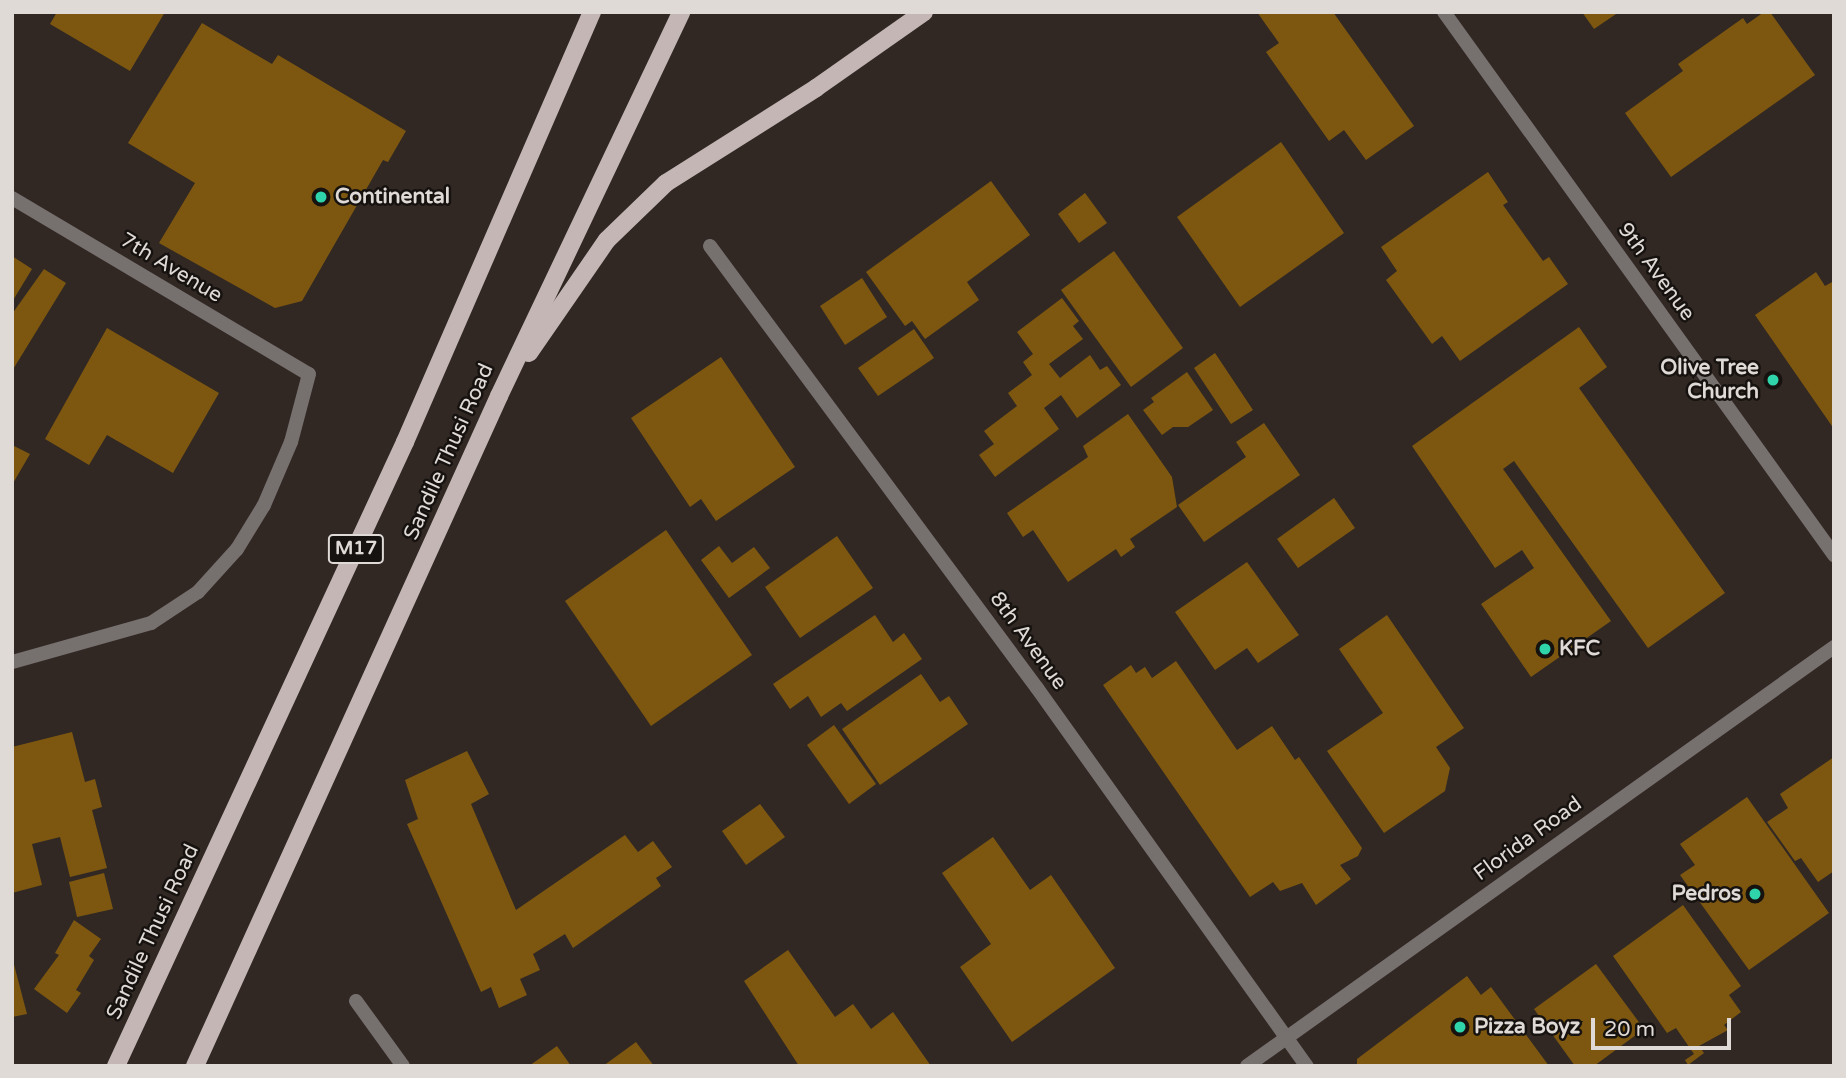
<!DOCTYPE html>
<style>
body{margin:0}
#map{position:relative;width:1846px;height:1078px;overflow:hidden;background:#312823;font-family:"Varela Round",sans-serif}
div>[style]{position:absolute}
.building>*{inset:0;background:#7d5710}
.minor>*{height:14px;margin:-7px;padding:0 7px;transform-origin:7px;border-radius:7px;background:#76706f}
.primary>*{height:18px;margin:-9px;padding:0 9px;transform-origin:9px;border-radius:9px;background:#c3b6b4}
.dots>*{width:19px;height:19px;translate:-50% -50%;box-sizing:border-box;border:4px solid #16120f;border-radius:50%}
span{translate:-50% -50%;white-space:nowrap;text-align:center;line-height:1.15;-webkit-text-stroke:5px #16120f;paint-order:stroke}
.shield-label span{padding:2px 5px;background:#16120f;border:2px solid;border-radius:5px;-webkit-text-stroke-width:0}
.shield-label{font-size:19px;color:#e0dad7;font-weight:700}
.poi-label{font-size:21px;color:#e0dad7;font-weight:700}
.left{translate:0 -50%;text-align:left}
.right{translate:-100% -50%;text-align:right}
.street-label{font-size:21px;color:#e0dad7}
.frame{position:absolute;inset:0;border:14px solid #e0dad7;pointer-events:none}
.scale{position:absolute;left:1591px;top:1018px;width:140px;height:32px;box-sizing:border-box;border:4px solid #e0dad7;border-top:0;padding-left:9px;font-size:21px;line-height:24px;white-space:nowrap;color:#e0dad7;-webkit-text-stroke:5px #16120f;paint-order:stroke}
</style>
<div id="map">
<div class="building">
<div style="clip-path:polygon(57px 12px,165px 12px,130px 71px,50px 24px)"></div>
<div style="clip-path:polygon(1257px 12px,1333px 12px,1414px 126px,1366px 160px,1344px 130px,1329px 141px,1266px 52px,1279px 43px)"></div>
<div style="clip-path:polygon(1582px 12px,1619px 12px,1594px 29px)"></div>
<div style="clip-path:polygon(1764px 12px,1770px 12px,1815px 75px,1671px 177px,1625px 113px,1683px 71px,1678px 64px,1743px 18px,1747px 24px)"></div>
<div style="clip-path:polygon(202px 23px,272px 64px,278px 55px,406px 131px,388px 162px,383px 160px,302px 301px,275px 308px,159px 243px,195px 183px,128px 143px)"></div>
<div style="clip-path:polygon(1281px 142px,1344px 233px,1240px 307px,1177px 217px)"></div>
<div style="clip-path:polygon(1488px 172px,1508px 202px,1503px 205px,1543px 261px,1549px 257px,1568px 284px,1460px 361px,1442px 336px,1432px 344px,1386px 280px,1397px 271px,1381px 247px)"></div>
<div style="clip-path:polygon(991px 181px,1030px 235px,967px 282px,979px 300px,925px 339px,912px 321px,905px 326px,866px 272px)"></div>
<div style="clip-path:polygon(1085px 193px,1107px 223px,1079px 243px,1058px 214px)"></div>
<div style="clip-path:polygon(1114px 251px,1183px 348px,1131px 387px,1061px 290px)"></div>
<div style="clip-path:polygon(12px 256px,32px 269px,12px 302px)"></div>
<div style="clip-path:polygon(44px 269px,66px 283px,12px 371px,12px 314px)"></div>
<div style="clip-path:polygon(1816px 272px,1825px 286px,1834px 281px,1834px 429px,1755px 315px)"></div>
<div style="clip-path:polygon(862px 278px,887px 317px,845px 345px,820px 306px)"></div>
<div style="clip-path:polygon(1062px 298px,1079px 321px,1073px 326px,1083px 339px,1049px 364px,1060px 378px,1090px 355px,1100px 370px,1107px 366px,1121px 385px,1077px 418px,1061px 395px,1044px 408px,1059px 429px,995px 477px,979px 455px,994px 444px,984px 431px,1017px 406px,1008px 393px,1032px 375px,1023px 362px,1033px 354px,1017px 332px)"></div>
<div style="clip-path:polygon(1579px 327px,1607px 367px,1579px 388px,1725px 593px,1648px 648px,1514px 461px,1503px 469px,1611px 621px,1531px 677px,1481px 604px,1534px 568px,1522px 550px,1495px 568px,1412px 446px)"></div>
<div style="clip-path:polygon(107px 328px,219px 393px,173px 473px,107px 435px,89px 465px,45px 439px)"></div>
<div style="clip-path:polygon(914px 329px,934px 358px,878px 396px,858px 368px)"></div>
<div style="clip-path:polygon(1215px 353px,1253px 410px,1231px 424px,1194px 368px)"></div>
<div style="clip-path:polygon(721px 357px,795px 467px,716px 521px,701px 499px,690px 507px,631px 418px)"></div>
<div style="clip-path:polygon(1187px 372px,1213px 410px,1188px 427px,1173px 427px,1162px 435px,1143px 410px,1154px 402px,1151px 398px)"></div>
<div style="clip-path:polygon(1128px 414px,1172px 477px,1177px 507px,1130px 539px,1135px 547px,1121px 557px,1116px 549px,1068px 582px,1033px 530px,1023px 537px,1007px 513px,1088px 457px,1083px 446px)"></div>
<div style="clip-path:polygon(1264px 423px,1300px 475px,1204px 542px,1178px 505px,1246px 457px,1236px 442px)"></div>
<div style="clip-path:polygon(12px 445px,30px 454px,12px 485px)"></div>
<div style="clip-path:polygon(1334px 498px,1355px 528px,1298px 568px,1277px 539px)"></div>
<div style="clip-path:polygon(666px 530px,752px 655px,651px 726px,565px 601px)"></div>
<div style="clip-path:polygon(837px 536px,873px 588px,800px 638px,765px 587px)"></div>
<div style="clip-path:polygon(719px 546px,732px 563px,754px 547px,770px 568px,729px 598px,701px 560px)"></div>
<div style="clip-path:polygon(1247px 562px,1299px 635px,1258px 663px,1247px 648px,1215px 670px,1175px 612px)"></div>
<div style="clip-path:polygon(875px 615px,893px 642px,904px 633px,922px 659px,847px 711px,841px 703px,821px 717px,808px 696px,790px 709px,773px 684px)"></div>
<div style="clip-path:polygon(1387px 615px,1464px 728px,1436px 747px,1450px 768px,1445px 791px,1384px 833px,1327px 751px,1383px 713px,1339px 649px)"></div>
<div style="clip-path:polygon(1176px 661px,1237px 750px,1272px 726px,1295px 760px,1299px 757px,1362px 848px,1358px 856px,1340px 865px,1351px 879px,1316px 905px,1302px 883px,1280px 891px,1273px 882px,1250px 897px,1103px 685px,1131px 665px,1136px 673px,1145px 667px,1152px 678px)"></div>
<div style="clip-path:polygon(921px 674px,940px 702px,949px 696px,968px 724px,880px 785px,842px 729px)"></div>
<div style="clip-path:polygon(834px 725px,876px 784px,849px 804px,807px 745px)"></div>
<div style="clip-path:polygon(72px 732px,85px 782px,95px 779px,102px 807px,92px 810px,107px 868px,70px 877px,60px 837px,32px 844px,42px 885px,12px 893px,12px 747px)"></div>
<div style="clip-path:polygon(467px 751px,489px 794px,471px 804px,516px 910px,625px 835px,638px 852px,653px 841px,672px 867px,656px 878px,661px 886px,573px 948px,565px 934px,533px 954px,540px 970px,520px 979px,527px 995px,499px 1008px,491px 987px,481px 992px,407px 824px,418px 819px,405px 780px)"></div>
<div style="clip-path:polygon(1834px 757px,1834px 871px,1818px 882px,1801px 858px,1795px 861px,1767px 822px,1788px 808px,1780px 794px)"></div>
<div style="clip-path:polygon(1747px 797px,1829px 913px,1749px 970px,1680px 875px,1695px 865px,1680px 844px)"></div>
<div style="clip-path:polygon(760px 804px,785px 837px,746px 865px,722px 831px)"></div>
<div style="clip-path:polygon(993px 837px,1030px 890px,1051px 875px,1115px 968px,1012px 1042px,960px 967px,991px 944px,942px 873px)"></div>
<div style="clip-path:polygon(104px 873px,113px 909px,77px 917px,69px 882px)"></div>
<div style="clip-path:polygon(1683px 905px,1741px 986px,1729px 995px,1741px 1012px,1724px 1025px,1728px 1030px,1699px 1046px,1704px 1053px,1688px 1065px,1685px 1060px,1694px 1054px,1676px 1028px,1667px 1033px,1613px 956px)"></div>
<div style="clip-path:polygon(74px 920px,101px 939px,89px 956px,94px 960px,76px 990px,81px 993px,67px 1013px,34px 989px,59px 955px,55px 953px)"></div>
<div style="clip-path:polygon(788px 950px,835px 1017px,853px 1004px,871px 1029px,893px 1012px,931px 1066px,799px 1066px,744px 981px)"></div>
<div style="clip-path:polygon(12px 957px,27px 1014px,12px 1017px)"></div>
<div style="clip-path:polygon(1596px 964px,1644px 1029px,1594px 1066px,1575px 1066px,1534px 1009px)"></div>
<div style="clip-path:polygon(1467px 976px,1481px 995px,1491px 987px,1549px 1066px,1357px 1066px,1357px 1059px)"></div>
<div style="clip-path:polygon(636px 1042px,654px 1066px,603px 1066px)"></div>
<div style="clip-path:polygon(557px 1046px,571px 1066px,529px 1066px)"></div>
</div>
<div class="minor">
<div style="left:1444px;top:12px;width:669px;rotate:54.31deg"></div>
<div style="left:12px;top:198px;width:345px;rotate:30.7deg"></div>
<div style="left:309px;top:374px;width:70px;rotate:104.8deg"></div>
<div style="left:291px;top:442px;width:69px;rotate:113.2deg"></div>
<div style="left:264px;top:505px;width:52px;rotate:121.5deg"></div>
<div style="left:237px;top:549px;width:58px;rotate:132.2deg"></div>
<div style="left:198px;top:592px;width:56px;rotate:146.6deg"></div>
<div style="left:151px;top:623px;width:144px;rotate:164.3deg"></div>
<div style="left:710px;top:246px;width:550px;rotate:53.51deg"></div>
<div style="left:1037px;top:688px;width:465px;rotate:54.5deg"></div>
<div style="left:356px;top:1001px;width:80px;rotate:54.1deg"></div>
<div style="left:1247px;top:1066px;width:721px;rotate:-35.52deg"></div>
</div>
<div class="primary">
<div style="left:529px;top:353px;width:137px;rotate:-55.4deg"></div>
<div style="left:607px;top:240px;width:82px;rotate:-44deg"></div>
<div style="left:666px;top:183px;width:178px;rotate:-32.3deg"></div>
<div style="left:816px;top:88px;width:132px;rotate:-35.1deg"></div>
<div style="left:116px;top:1066px;width:688px;rotate:-65.15deg"></div>
<div style="left:405px;top:442px;width:469px;rotate:-66.5deg"></div>
<div style="left:195px;top:1066px;width:736px;rotate:-65.59deg"></div>
<div style="left:499px;top:396px;width:425px;rotate:-64.6deg"></div>
</div>
<div class="dots">
<div style="left:321px;top:197px;background:#2fd4aa"></div>
<div style="left:1773px;top:380px;background:#2fd4aa"></div>
<div style="left:1545px;top:649px;background:#2fd4aa"></div>
<div style="left:1755px;top:894px;background:#2fd4aa"></div>
<div style="left:1460px;top:1027px;background:#2fd4aa"></div>
</div>
<div class="shield-label">
<span style="left:356px;top:549px">M17</span>
</div>
<div class="poi-label">
<span class="left" style="left:335px;top:197px">Continental</span>
<span class="right" style="left:1759px;top:380px">Olive Tree<br>Church</span>
<span class="left" style="left:1559px;top:649px">KFC</span>
<span class="right" style="left:1741px;top:894px">Pedros</span>
<span class="left" style="left:1474px;top:1027px">Pizza Boyz</span>
</div>
<div class="street-label">
<span style="left:171px;top:268px;rotate:31deg">7th Avenue</span>
<span style="left:1656px;top:272px;rotate:54deg">9th Avenue</span>
<span style="left:449px;top:452px;rotate:-66deg">Sandile Thusi Road</span>
<span style="left:1028px;top:641px;rotate:54deg">8th Avenue</span>
<span style="left:1528px;top:839px;rotate:-36deg">Florida Road</span>
<span style="left:153px;top:932px;rotate:-65deg">Sandile Thusi Road</span>
</div>
<div class="frame"></div>
<div class="scale">20 m</div>
</div>
